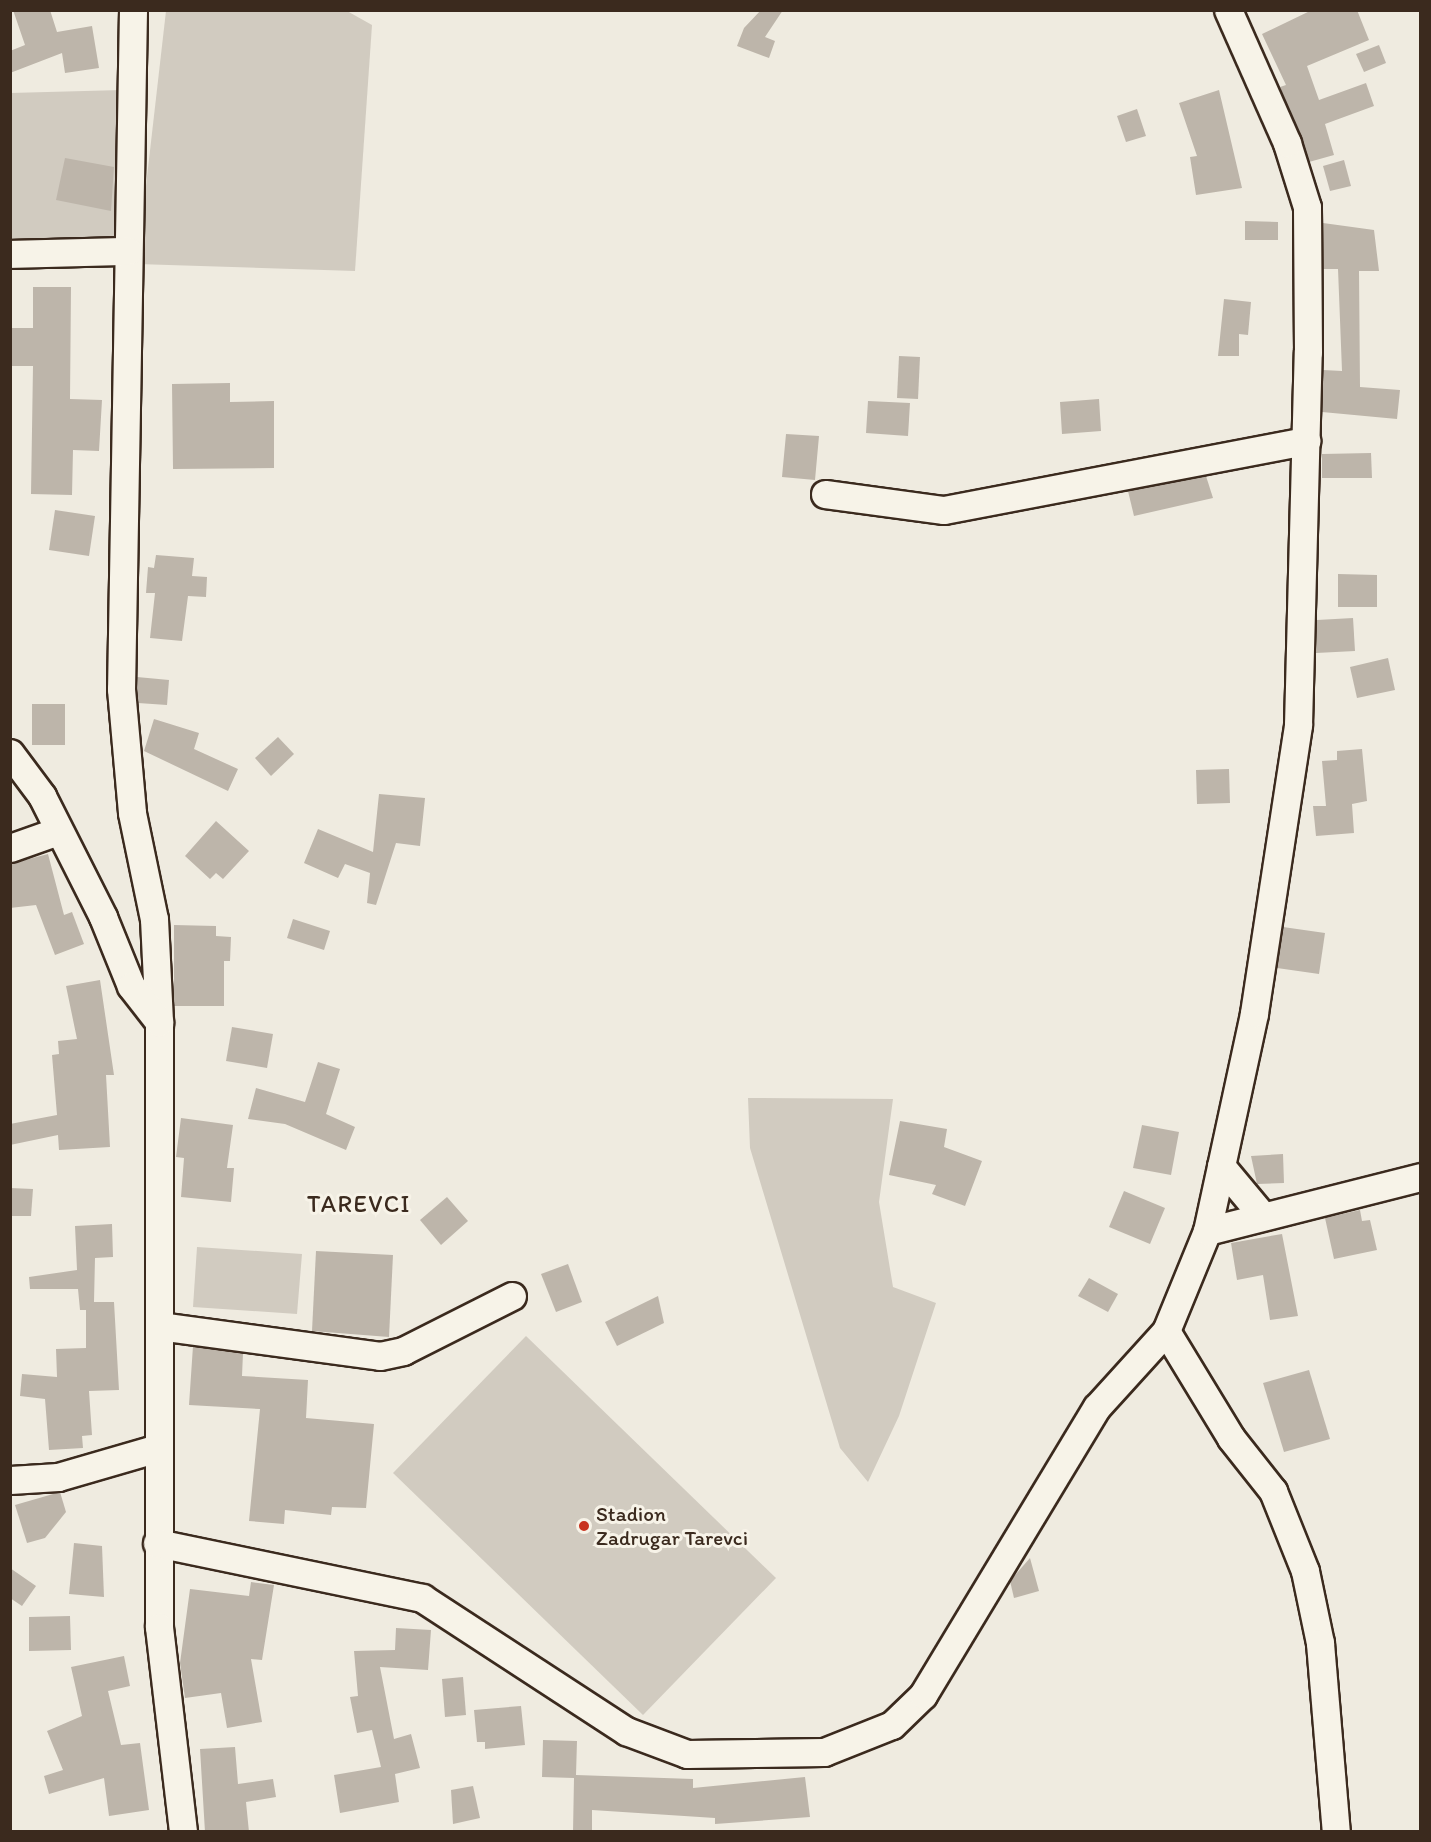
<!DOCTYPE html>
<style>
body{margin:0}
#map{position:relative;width:1431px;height:1842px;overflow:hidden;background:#efebe0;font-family:Itim,sans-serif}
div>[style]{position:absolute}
.green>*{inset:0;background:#d1cbc0}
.building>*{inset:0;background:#bdb5aa}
.roads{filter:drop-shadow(2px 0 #3b2a1e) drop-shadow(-2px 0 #3b2a1e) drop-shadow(0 2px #3b2a1e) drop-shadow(0 -2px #3b2a1e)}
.street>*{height:27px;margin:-13.5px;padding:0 13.5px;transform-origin:13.5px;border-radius:13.5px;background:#f7f3e8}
.dots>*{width:16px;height:16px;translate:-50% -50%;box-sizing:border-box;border:3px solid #f7f3e8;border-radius:50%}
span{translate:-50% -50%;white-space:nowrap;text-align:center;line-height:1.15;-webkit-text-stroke:6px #f7f3e8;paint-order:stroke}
.poi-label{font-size:21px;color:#3b2a1e}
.left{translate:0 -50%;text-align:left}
.quarter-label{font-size:24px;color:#3b2a1e;letter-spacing:1.5px}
.frame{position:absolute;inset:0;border:12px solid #3b2a1e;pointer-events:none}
</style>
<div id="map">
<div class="green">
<div style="clip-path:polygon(166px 11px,347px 11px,372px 25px,355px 271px,137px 264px)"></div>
<div style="clip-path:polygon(122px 90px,119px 243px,11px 244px,10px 93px)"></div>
<div style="clip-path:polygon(748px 1098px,893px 1099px,879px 1202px,893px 1287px,936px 1303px,899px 1416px,868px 1482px,840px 1448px,750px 1148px)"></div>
<div style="clip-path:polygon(197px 1247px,302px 1254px,297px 1314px,193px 1307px)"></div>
<div style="clip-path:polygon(526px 1336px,776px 1578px,643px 1715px,393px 1473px)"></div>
</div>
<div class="building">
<div style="clip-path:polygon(13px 10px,50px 10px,57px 32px,92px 26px,99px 68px,65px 73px,62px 53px,10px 73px,10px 51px,25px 45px)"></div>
<div style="clip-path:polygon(761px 10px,783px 10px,765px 37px,775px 41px,769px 58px,737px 46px,744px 28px)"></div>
<div style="clip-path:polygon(1312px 10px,1357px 10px,1369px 40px,1307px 66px,1319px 100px,1366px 83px,1374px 106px,1325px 124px,1334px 155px,1309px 162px,1280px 87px,1286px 85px,1262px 34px)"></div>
<div style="clip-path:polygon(1379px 45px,1386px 63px,1364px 72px,1356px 54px)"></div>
<div style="clip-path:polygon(1219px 90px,1242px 188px,1196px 195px,1190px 157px,1197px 156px,1179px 103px)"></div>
<div style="clip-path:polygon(1137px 109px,1146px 136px,1126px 142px,1117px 116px)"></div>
<div style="clip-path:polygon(65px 158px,114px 167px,111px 211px,56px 200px)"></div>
<div style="clip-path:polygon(1344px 160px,1351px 186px,1330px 191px,1323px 166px)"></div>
<div style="clip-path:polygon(1245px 221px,1278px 222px,1278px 240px,1245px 240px)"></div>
<div style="clip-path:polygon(1323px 223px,1374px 230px,1379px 271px,1359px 271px,1360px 387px,1400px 390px,1397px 419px,1322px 412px,1323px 370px,1342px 371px,1338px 269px,1323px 269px)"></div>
<div style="clip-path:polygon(33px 287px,71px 287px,70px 399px,102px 400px,99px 451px,73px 450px,72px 495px,31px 494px,33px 366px,10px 366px,10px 328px,33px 328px)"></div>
<div style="clip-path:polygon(1224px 299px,1251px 302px,1248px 335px,1239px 334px,1239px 356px,1218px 356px)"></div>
<div style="clip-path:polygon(899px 356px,920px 357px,918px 399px,897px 398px)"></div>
<div style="clip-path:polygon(230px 383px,230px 402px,274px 401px,274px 468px,173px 469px,172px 384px)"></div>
<div style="clip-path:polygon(1099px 399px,1101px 431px,1062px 434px,1060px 402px)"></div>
<div style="clip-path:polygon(868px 401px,910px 403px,908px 436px,866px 433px)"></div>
<div style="clip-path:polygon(786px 434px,819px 436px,815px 480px,782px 477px)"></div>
<div style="clip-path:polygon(1371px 453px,1372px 478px,1322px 478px,1322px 454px)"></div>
<div style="clip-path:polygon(1206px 476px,1213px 498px,1134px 516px,1128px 491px)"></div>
<div style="clip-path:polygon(55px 510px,95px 516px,89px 556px,49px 550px)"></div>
<div style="clip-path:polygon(156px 555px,194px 558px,192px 576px,207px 577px,206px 597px,188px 596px,182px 641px,150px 638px,155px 593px,146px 593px,148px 567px,154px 568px)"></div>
<div style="clip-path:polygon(1338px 574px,1377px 575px,1377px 607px,1338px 607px)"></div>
<div style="clip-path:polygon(1353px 618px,1355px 651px,1316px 653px,1317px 620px)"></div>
<div style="clip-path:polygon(1388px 658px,1395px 690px,1357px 698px,1350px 667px)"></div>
<div style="clip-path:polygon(137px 677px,169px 680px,167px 705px,138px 703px)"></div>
<div style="clip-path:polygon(32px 704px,65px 704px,65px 745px,32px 745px)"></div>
<div style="clip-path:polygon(154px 719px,199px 733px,194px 749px,238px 769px,228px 791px,144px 751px)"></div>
<div style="clip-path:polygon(278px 737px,294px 754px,271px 776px,255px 758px)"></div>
<div style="clip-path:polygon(1362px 749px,1367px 801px,1352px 804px,1354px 833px,1316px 836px,1313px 806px,1326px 806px,1322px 761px,1337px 760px,1337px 751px)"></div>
<div style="clip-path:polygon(1229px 769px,1230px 803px,1197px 804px,1196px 770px)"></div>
<div style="clip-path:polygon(379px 794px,425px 798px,420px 846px,396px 843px,376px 905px,367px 903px,370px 873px,345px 864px,338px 878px,304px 863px,318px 829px,373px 852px)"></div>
<div style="clip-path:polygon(216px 821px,249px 851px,223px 879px,216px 873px,210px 879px,185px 856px)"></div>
<div style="clip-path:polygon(48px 854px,64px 915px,72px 912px,84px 944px,55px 955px,36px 905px,10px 908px,10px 864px)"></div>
<div style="clip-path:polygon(293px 919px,330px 931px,324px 950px,287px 938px)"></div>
<div style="clip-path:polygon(174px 925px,216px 926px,216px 936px,231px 937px,230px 961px,224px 961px,224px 1006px,174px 1006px)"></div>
<div style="clip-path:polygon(1283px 927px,1325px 933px,1319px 974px,1277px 968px)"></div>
<div style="clip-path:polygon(100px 980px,114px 1075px,106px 1075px,110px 1147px,59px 1150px,58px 1135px,10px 1145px,10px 1124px,57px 1115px,52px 1055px,59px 1054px,58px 1041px,77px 1039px,66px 986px)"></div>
<div style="clip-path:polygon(232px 1027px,273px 1034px,267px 1068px,226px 1061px)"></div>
<div style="clip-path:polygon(318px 1062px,340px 1069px,326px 1114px,355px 1127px,346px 1150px,285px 1124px,248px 1119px,256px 1088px,305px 1102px)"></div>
<div style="clip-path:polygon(181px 1118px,233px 1125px,227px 1168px,234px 1168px,231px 1202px,181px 1197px,184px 1158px,176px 1157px)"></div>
<div style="clip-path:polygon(900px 1121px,947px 1129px,944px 1147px,982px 1161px,965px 1206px,932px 1194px,936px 1185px,889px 1175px)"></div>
<div style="clip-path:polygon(1142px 1125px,1179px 1132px,1171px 1175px,1133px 1168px)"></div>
<div style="clip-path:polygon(1283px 1154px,1284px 1183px,1257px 1184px,1251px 1156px)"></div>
<div style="clip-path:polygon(10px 1188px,33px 1189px,31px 1216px,10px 1216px)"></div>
<div style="clip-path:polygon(1124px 1191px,1165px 1208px,1150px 1244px,1109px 1227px)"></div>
<div style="clip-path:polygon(447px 1197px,468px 1221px,441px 1245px,420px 1220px)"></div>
<div style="clip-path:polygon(1360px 1210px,1362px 1221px,1370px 1220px,1377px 1250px,1334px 1259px,1325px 1218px)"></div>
<div style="clip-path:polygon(112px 1224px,113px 1257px,95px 1258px,94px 1302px,114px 1302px,119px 1390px,89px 1391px,92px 1435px,82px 1436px,83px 1448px,49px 1450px,45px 1399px,20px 1396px,22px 1374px,57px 1377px,56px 1349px,86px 1348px,86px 1310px,80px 1310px,78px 1289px,30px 1289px,29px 1277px,77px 1270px,75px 1226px)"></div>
<div style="clip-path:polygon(1282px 1234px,1298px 1316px,1270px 1320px,1263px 1275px,1237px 1280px,1231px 1243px)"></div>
<div style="clip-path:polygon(316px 1251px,393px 1255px,389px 1337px,312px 1331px)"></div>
<div style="clip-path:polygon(568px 1264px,582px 1302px,556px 1312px,541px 1274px)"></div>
<div style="clip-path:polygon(1089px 1278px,1118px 1294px,1108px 1312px,1078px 1296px)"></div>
<div style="clip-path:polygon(658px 1296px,664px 1323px,617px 1346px,605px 1322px)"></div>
<div style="clip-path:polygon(193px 1346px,243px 1353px,242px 1376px,308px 1380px,306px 1418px,374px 1424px,366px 1508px,332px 1507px,331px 1515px,285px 1510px,284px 1524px,249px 1521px,260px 1409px,189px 1405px)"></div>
<div style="clip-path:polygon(1309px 1370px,1330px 1439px,1284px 1452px,1263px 1383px)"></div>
<div style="clip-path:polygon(60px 1492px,66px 1512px,45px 1538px,27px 1543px,15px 1505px)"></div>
<div style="clip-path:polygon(74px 1543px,102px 1546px,104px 1597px,69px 1594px)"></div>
<div style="clip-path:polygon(1030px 1558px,1039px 1591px,1014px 1598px,1010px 1581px)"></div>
<div style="clip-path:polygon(10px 1568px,36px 1586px,22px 1606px,10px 1598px)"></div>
<div style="clip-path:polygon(251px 1582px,274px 1585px,262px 1660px,251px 1659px,262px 1722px,227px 1728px,221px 1693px,185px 1698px,180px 1663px,190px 1589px,249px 1596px)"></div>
<div style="clip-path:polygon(70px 1616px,71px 1650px,29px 1651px,29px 1617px)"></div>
<div style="clip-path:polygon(396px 1628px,431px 1630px,428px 1670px,380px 1667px,394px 1739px,411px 1734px,420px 1768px,395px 1774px,399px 1802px,340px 1813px,334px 1775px,381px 1767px,372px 1730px,357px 1733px,350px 1697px,358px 1696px,354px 1651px,395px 1650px)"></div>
<div style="clip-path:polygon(124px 1656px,130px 1686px,108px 1691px,121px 1745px,140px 1743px,149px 1810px,109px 1816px,104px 1778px,49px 1794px,44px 1776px,63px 1770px,47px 1731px,82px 1716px,71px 1667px)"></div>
<div style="clip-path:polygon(463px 1677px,466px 1715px,445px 1717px,442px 1679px)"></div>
<div style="clip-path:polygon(521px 1706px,525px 1745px,485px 1749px,485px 1742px,477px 1742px,474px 1710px)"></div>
<div style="clip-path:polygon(543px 1740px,577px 1741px,576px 1775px,693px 1779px,693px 1788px,805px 1777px,810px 1817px,715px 1824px,715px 1818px,592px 1810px,592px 1832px,573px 1832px,574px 1778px,542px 1777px)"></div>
<div style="clip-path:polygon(235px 1747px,238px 1784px,273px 1779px,276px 1797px,246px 1802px,249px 1832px,205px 1832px,200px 1749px)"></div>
<div style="clip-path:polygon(473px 1786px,480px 1818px,453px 1824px,451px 1790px)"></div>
</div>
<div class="roads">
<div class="street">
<div style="left:133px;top:10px;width:679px;rotate:91.01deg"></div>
<div style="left:121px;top:689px;width:124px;rotate:84.9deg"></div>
<div style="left:132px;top:813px;width:108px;rotate:78.3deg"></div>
<div style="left:154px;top:919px;width:103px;rotate:87.2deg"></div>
<div style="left:159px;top:1022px;width:605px;rotate:90deg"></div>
<div style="left:159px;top:1627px;width:206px;rotate:83.3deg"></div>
<div style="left:10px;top:254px;width:118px;rotate:-1.5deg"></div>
<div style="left:825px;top:494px;width:120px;rotate:7.7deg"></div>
<div style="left:944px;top:510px;width:369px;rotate:-10.8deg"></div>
<div style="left:10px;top:753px;width:54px;rotate:53.3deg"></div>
<div style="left:42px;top:796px;width:136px;rotate:63.2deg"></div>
<div style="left:103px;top:917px;width:74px;rotate:67.9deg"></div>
<div style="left:131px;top:986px;width:46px;rotate:52.1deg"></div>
<div style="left:10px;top:848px;width:51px;rotate:-19.5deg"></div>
<div style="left:1221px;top:1166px;width:64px;rotate:50.1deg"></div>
<div style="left:1207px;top:1231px;width:223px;rotate:-77.8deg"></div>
<div style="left:1254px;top:1013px;width:291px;rotate:-81.3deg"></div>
<div style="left:1298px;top:725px;width:373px;rotate:-88.5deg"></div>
<div style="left:1308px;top:352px;width:145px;rotate:-90.4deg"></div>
<div style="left:1307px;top:207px;width:67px;rotate:-107.4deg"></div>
<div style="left:1287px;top:143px;width:145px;rotate:-113.9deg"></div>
<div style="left:159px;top:1326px;width:223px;rotate:7.7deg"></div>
<div style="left:380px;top:1356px;width:24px;rotate:-12deg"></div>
<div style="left:403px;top:1351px;width:122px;rotate:-26.8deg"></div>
<div style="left:1166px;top:1331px;width:125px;rotate:58.7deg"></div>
<div style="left:1231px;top:1438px;width:68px;rotate:51.6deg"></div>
<div style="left:1273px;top:1491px;width:86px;rotate:68.2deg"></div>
<div style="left:1305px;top:1571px;width:74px;rotate:78.2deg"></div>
<div style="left:1320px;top:1643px;width:190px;rotate:85.2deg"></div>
<div style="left:10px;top:1480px;width:48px;rotate:-3.6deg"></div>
<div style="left:58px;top:1477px;width:104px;rotate:-16.2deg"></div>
<div style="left:157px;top:1543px;width:271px;rotate:11.7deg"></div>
<div style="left:422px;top:1598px;width:244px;rotate:33.1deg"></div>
<div style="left:626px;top:1731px;width:65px;rotate:20.7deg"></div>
<div style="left:687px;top:1754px;width:137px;rotate:-0.8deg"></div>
<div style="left:824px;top:1752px;width:73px;rotate:-21.7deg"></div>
<div style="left:892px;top:1725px;width:43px;rotate:-44.1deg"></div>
<div style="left:923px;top:1695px;width:336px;rotate:-58.9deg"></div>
<div style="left:1097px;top:1407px;width:103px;rotate:-47.8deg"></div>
<div style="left:1166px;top:1331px;width:108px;rotate:-67.7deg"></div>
<div style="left:1207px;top:1231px;width:220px;rotate:-14.2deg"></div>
</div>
</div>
<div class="dots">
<div style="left:584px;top:1526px;background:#c8321e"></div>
</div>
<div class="poi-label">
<span class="left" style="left:596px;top:1526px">Stadion<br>Zadrugar Tarevci</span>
</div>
<div class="quarter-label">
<span style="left:359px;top:1204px">TAREVCI</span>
</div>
<div class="frame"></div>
</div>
